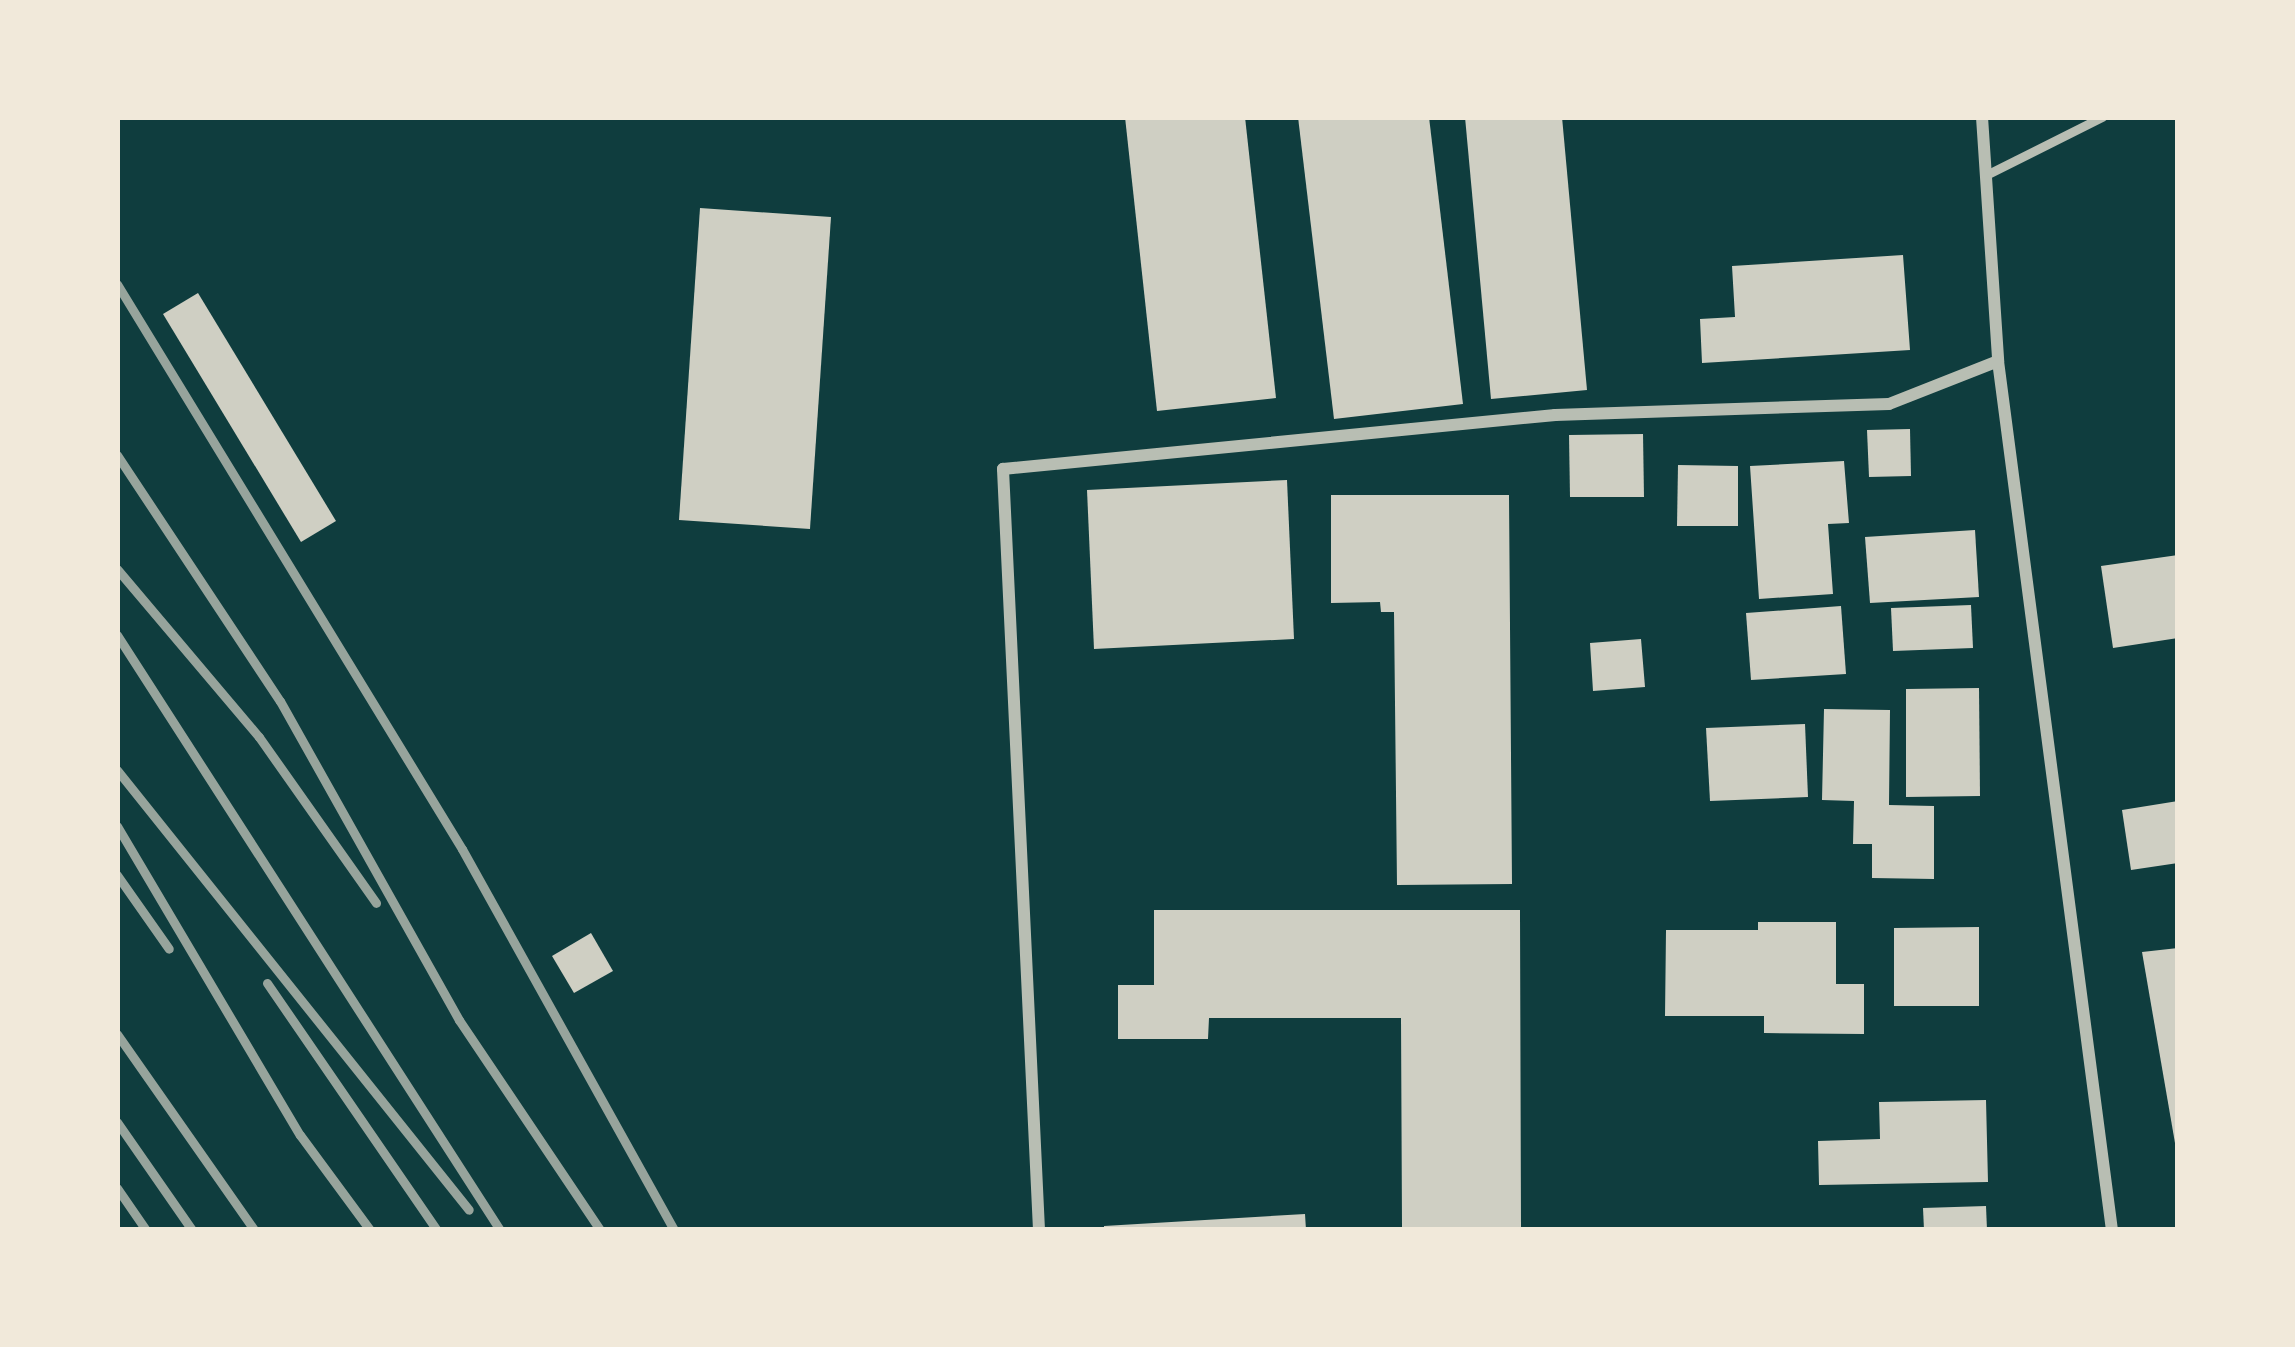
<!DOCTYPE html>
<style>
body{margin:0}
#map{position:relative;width:2295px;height:1347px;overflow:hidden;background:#0f3d3e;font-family:Ubuntu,sans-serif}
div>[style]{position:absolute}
.building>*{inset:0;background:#cfcfc3}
.service>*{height:9px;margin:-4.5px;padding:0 4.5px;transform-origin:4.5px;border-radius:4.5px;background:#b8beb3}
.minor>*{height:12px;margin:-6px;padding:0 6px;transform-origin:6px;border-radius:6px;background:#b8beb3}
.rail>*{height:9px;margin:-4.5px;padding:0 4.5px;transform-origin:4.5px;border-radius:4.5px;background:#97a49c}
span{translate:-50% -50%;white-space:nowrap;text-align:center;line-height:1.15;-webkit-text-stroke:12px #f1e9da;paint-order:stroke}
.frame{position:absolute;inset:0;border:120px solid #f1e9da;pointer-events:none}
</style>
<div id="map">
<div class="building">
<div style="clip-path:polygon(1125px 117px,1245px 117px,1276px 398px,1157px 411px)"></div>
<div style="clip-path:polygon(1298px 117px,1429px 117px,1463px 404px,1334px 419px)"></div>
<div style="clip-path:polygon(1465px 117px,1562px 117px,1587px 390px,1491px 399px)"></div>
<div style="clip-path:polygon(700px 208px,831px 217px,810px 529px,679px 520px)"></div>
<div style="clip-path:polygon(1903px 255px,1910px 350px,1702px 363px,1700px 319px,1735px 317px,1732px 266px)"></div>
<div style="clip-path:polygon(198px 293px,336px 521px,301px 542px,163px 314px)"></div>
<div style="clip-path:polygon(1910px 429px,1911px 476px,1869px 477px,1867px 430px)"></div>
<div style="clip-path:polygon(1643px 434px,1644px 497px,1570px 497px,1569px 435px)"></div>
<div style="clip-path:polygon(1844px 461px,1849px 523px,1828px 524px,1833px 594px,1759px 599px,1750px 466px)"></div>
<div style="clip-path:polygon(1678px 465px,1738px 466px,1738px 526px,1677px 526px)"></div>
<div style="clip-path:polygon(1287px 480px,1294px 639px,1094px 649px,1087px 490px)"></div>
<div style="clip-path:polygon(1331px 495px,1509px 495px,1512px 884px,1397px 885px,1394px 612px,1381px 612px,1380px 602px,1331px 603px)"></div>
<div style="clip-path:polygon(1975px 530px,1979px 597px,1870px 603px,1865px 537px)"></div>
<div style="clip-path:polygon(2178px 555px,2178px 638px,2113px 648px,2101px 566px)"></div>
<div style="clip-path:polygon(1971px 605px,1973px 648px,1893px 651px,1891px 608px)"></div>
<div style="clip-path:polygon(1841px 606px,1846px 674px,1751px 680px,1746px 613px)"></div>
<div style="clip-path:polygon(1641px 639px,1645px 687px,1593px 691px,1590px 643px)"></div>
<div style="clip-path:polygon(1979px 688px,1980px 796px,1906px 797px,1906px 689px)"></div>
<div style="clip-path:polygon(1824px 709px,1890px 710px,1889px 805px,1934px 806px,1934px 879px,1872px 878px,1872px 844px,1853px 844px,1854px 801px,1822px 800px)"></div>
<div style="clip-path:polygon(1805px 724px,1808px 797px,1710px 801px,1706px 728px)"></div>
<div style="clip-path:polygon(2178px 801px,2178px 863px,2131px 870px,2122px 810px)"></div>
<div style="clip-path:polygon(1154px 910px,1520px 910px,1521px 1230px,1402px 1230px,1401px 1018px,1209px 1018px,1208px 1039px,1118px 1039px,1118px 985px,1154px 985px)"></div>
<div style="clip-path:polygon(1758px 922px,1836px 922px,1836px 984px,1864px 984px,1864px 1034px,1764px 1033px,1764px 1016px,1665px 1016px,1666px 930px,1758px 930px)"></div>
<div style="clip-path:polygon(1979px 927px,1979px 1006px,1894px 1006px,1894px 928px)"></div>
<div style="clip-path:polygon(591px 933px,613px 971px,574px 993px,552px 956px)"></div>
<div style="clip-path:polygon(2178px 948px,2178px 1143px,2175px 1143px,2142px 952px)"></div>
<div style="clip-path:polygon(1986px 1100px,1988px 1182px,1819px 1185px,1818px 1141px,1880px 1139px,1879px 1102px)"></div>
<div style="clip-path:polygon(1986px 1206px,1987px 1230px,1924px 1230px,1923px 1208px)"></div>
<div style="clip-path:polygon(1305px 1214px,1306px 1230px,1104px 1230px,1104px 1226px)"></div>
</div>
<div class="service">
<div style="left:1986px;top:175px;width:130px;rotate:-26.6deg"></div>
</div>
<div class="minor">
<div style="left:1982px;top:117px;width:245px;rotate:86.2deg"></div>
<div style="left:1998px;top:361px;width:876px;rotate:82.53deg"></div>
<div style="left:1039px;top:1230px;width:762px;rotate:-92.71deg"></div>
<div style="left:1003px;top:469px;width:555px;rotate:-5.59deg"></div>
<div style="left:1555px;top:415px;width:334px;rotate:-1.9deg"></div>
<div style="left:1889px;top:404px;width:117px;rotate:-21.5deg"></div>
</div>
<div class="rail">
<div style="left:117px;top:284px;width:662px;rotate:58.59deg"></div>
<div style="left:462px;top:849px;width:436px;rotate:60.9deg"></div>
<div style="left:117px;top:455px;width:295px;rotate:56.5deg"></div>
<div style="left:280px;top:701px;width:366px;rotate:60.7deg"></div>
<div style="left:459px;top:1020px;width:253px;rotate:56.1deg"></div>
<div style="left:117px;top:569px;width:220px;rotate:49.8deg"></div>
<div style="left:259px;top:737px;width:203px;rotate:54.8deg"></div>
<div style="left:117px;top:635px;width:708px;rotate:57.23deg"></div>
<div style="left:117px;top:770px;width:563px;rotate:51.34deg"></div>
<div style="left:117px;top:826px;width:359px;rotate:59.4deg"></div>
<div style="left:300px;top:1135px;width:118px;rotate:53.6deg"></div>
<div style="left:117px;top:875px;width:90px;rotate:54.9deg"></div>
<div style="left:267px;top:983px;width:300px;rotate:55.5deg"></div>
<div style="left:117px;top:1034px;width:239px;rotate:55deg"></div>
<div style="left:117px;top:1122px;width:131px;rotate:55.2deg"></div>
<div style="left:117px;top:1188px;width:51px;rotate:55.4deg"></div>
</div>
<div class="frame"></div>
</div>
